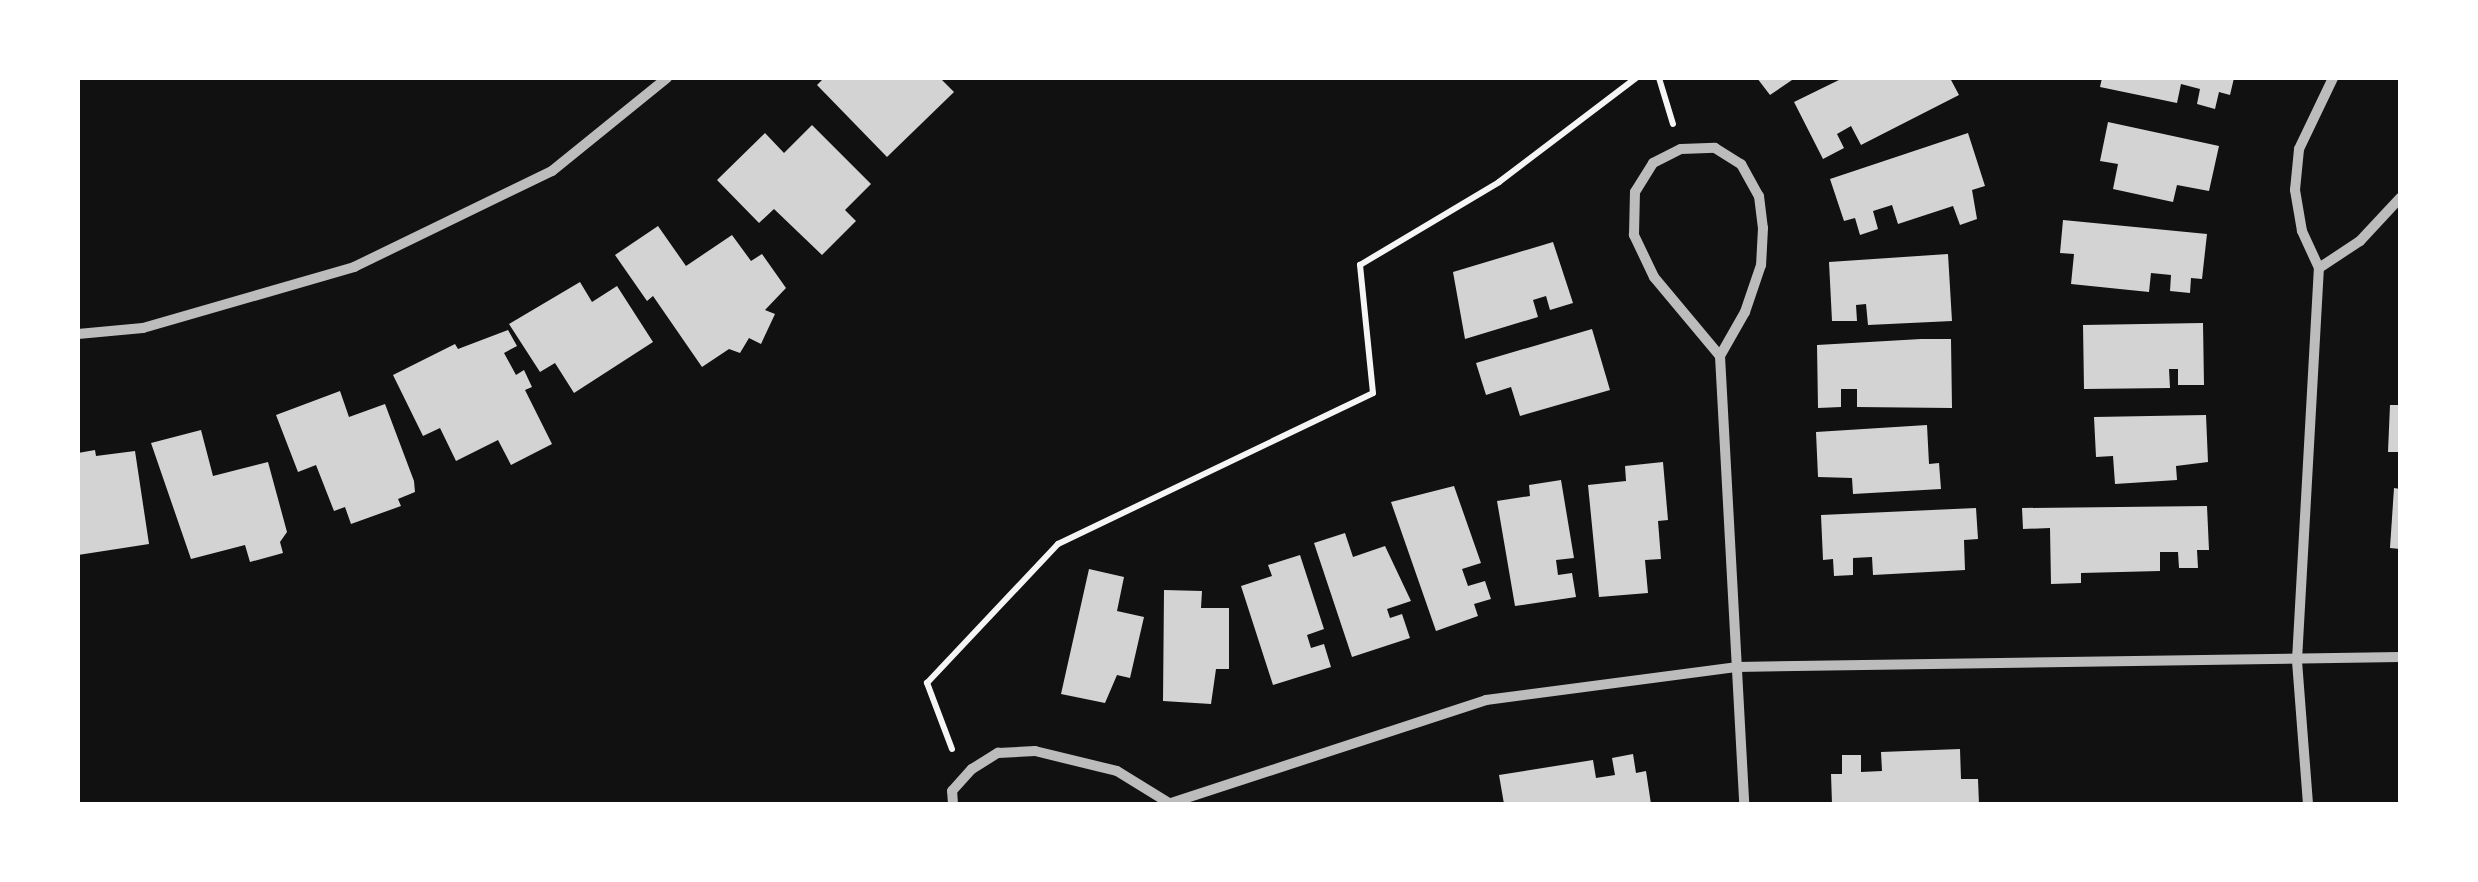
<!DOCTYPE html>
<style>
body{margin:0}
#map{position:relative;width:2478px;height:882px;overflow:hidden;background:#111;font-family:Overpass,sans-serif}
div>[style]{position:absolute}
.building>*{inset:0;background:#d3d3d3}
.path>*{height:6px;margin:-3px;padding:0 3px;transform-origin:3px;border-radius:3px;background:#f5f5f5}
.minor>*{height:10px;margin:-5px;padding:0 5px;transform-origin:5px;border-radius:5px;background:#bcbcbc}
span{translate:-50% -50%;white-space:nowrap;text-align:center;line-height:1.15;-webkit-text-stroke:9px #fff;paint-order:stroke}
.frame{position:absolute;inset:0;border:80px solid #fff;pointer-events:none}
</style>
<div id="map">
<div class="building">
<div style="clip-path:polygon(824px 78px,940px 78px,954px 92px,887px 157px,817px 85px)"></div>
<div style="clip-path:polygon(1757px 78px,1795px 78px,1770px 95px)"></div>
<div style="clip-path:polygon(1843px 78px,1950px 78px,1959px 95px,1861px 145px,1851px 126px,1837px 134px,1844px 148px,1823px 159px,1794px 102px)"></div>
<div style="clip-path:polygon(2102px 78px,2234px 78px,2230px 95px,2219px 92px,2215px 109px,2197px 104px,2200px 89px,2181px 84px,2177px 103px,2100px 87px)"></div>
<div style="clip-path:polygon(2108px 122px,2219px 146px,2209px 191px,2177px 185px,2173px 202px,2113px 189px,2118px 164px,2100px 161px)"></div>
<div style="clip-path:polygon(812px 125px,871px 184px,845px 210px,856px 221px,822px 255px,774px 209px,759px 223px,717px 180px,765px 133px,784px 153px)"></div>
<div style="clip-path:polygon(1968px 133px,1985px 186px,1972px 190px,1977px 219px,1960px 225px,1953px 206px,1898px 224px,1892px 205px,1873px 211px,1878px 229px,1860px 235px,1855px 218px,1844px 221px,1830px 179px)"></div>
<div style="clip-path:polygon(2063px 220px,2207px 234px,2202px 279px,2191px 278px,2190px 293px,2170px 291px,2171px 275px,2151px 273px,2149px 292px,2071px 284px,2074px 254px,2060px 253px)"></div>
<div style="clip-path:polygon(658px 226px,686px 266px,732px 235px,751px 261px,762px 254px,786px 288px,765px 310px,775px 314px,761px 344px,749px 338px,740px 353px,729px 349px,702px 367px,653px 296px,647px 301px,615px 255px)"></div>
<div style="clip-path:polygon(1553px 242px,1573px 303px,1550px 310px,1546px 296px,1533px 300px,1538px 317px,1465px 339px,1453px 272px)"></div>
<div style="clip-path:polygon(1948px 254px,1952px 321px,1868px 325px,1866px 304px,1856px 305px,1857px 321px,1832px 321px,1829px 262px)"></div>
<div style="clip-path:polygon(580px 282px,592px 302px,617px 286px,653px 342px,574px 393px,555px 363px,540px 372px,509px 324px)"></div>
<div style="clip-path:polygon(2203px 323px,2204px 385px,2178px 385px,2178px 369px,2169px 369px,2170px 388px,2084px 389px,2083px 325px)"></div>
<div style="clip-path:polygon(1592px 329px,1610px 390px,1520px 416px,1511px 387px,1486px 395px,1476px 363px)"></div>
<div style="clip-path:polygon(508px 330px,517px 346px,504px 353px,516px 375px,524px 370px,532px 387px,525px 390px,552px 444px,511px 465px,498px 440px,456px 461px,440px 428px,423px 436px,393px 375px,455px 344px,458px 349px)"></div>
<div style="clip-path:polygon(1921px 339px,1951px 339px,1952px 408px,1857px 407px,1857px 389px,1841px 389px,1841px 407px,1818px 408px,1817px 345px)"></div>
<div style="clip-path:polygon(340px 391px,349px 417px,385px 404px,414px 481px,415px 492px,398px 499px,401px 506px,351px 524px,345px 507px,334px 511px,316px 465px,298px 472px,276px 415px)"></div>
<div style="clip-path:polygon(2390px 405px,2400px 405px,2400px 452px,2388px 452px)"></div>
<div style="clip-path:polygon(2206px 415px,2208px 462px,2176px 466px,2177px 480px,2115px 484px,2113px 456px,2096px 457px,2094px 417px)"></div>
<div style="clip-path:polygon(1927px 425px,1929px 464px,1939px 463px,1941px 489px,1853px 494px,1852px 478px,1818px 477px,1816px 432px)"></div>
<div style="clip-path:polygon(201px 430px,213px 476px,268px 462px,287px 532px,280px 542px,283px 553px,250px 562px,245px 545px,191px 559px,151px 443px)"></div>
<div style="clip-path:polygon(95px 450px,96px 456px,135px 451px,149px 544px,78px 555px,78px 453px)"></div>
<div style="clip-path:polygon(1663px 462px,1668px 520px,1658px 521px,1661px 559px,1645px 560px,1648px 593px,1599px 597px,1588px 485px,1626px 481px,1625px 466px)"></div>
<div style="clip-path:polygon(1561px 480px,1574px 558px,1556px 560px,1558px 575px,1572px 573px,1576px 597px,1515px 606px,1497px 501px,1530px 496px,1529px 485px)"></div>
<div style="clip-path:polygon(1454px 486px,1481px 563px,1462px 569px,1468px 586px,1485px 581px,1491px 599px,1474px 604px,1478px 616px,1436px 631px,1391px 502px)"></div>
<div style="clip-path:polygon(2394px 488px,2400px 489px,2400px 549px,2390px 548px)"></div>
<div style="clip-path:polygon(2207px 506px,2209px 550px,2197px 550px,2198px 568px,2179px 568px,2178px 552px,2160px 552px,2160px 571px,2081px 573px,2081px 583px,2051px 584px,2050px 528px,2023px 529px,2022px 508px)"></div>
<div style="clip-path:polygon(1976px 508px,1978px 539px,1964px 540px,1965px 570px,1873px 575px,1872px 557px,1853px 558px,1853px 575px,1834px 576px,1833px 559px,1823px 560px,1821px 515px)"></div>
<div style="clip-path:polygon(1345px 533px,1353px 557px,1385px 546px,1411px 601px,1387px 609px,1390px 618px,1402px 614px,1410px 638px,1352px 657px,1314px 543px)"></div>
<div style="clip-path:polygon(1300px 555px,1324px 629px,1307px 635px,1311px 648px,1324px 644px,1331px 667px,1273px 685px,1241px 586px,1272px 576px,1268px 565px)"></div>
<div style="clip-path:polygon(1089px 569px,1124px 577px,1117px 611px,1144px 617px,1130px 678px,1117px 675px,1105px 703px,1061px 694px)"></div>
<div style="clip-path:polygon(1164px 590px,1202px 591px,1201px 608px,1229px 608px,1229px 669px,1216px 669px,1211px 704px,1163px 701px)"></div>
<div style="clip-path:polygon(1960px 749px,1961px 779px,1978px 779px,1979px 804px,1832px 804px,1831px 774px,1842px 774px,1842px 755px,1861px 755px,1861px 772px,1882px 771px,1881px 752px)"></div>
<div style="clip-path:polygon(1633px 754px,1636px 773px,1646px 771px,1651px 804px,1504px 804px,1499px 775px,1593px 760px,1596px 778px,1615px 775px,1612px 758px)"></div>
</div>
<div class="path">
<div style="left:1659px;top:78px;width:48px;rotate:73.1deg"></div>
<div style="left:952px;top:749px;width:71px;rotate:-110.7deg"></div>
<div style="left:927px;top:683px;width:191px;rotate:-46.7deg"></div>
<div style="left:1058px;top:544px;width:349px;rotate:-25.6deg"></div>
<div style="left:1373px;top:393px;width:129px;rotate:-95.8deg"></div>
<div style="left:1360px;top:265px;width:162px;rotate:-30.8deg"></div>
<div style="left:1499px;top:182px;width:172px;rotate:-37.2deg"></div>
</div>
<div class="minor">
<div style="left:2319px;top:268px;width:49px;rotate:-33.4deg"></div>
<div style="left:2360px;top:241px;width:59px;rotate:-47.1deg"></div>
<div style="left:78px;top:334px;width:65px;rotate:-5.3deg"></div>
<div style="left:143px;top:328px;width:220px;rotate:-16.1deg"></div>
<div style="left:354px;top:267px;width:220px;rotate:-25.9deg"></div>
<div style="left:552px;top:171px;width:148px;rotate:-39deg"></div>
<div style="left:1720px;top:356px;width:103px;rotate:-129.9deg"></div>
<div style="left:1654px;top:277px;width:47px;rotate:-115.5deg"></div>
<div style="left:1634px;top:235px;width:43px;rotate:-88.7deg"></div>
<div style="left:1635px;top:192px;width:34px;rotate:-58deg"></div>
<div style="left:1653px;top:163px;width:31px;rotate:-27deg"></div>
<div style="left:1681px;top:149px;width:34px;rotate:-2deg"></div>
<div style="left:1715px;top:148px;width:31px;rotate:32deg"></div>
<div style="left:1741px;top:164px;width:37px;rotate:61deg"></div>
<div style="left:1759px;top:196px;width:32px;rotate:83deg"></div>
<div style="left:1763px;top:228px;width:37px;rotate:93deg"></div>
<div style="left:1761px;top:265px;width:50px;rotate:108.8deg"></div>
<div style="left:1745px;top:312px;width:51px;rotate:119.6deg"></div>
<div style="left:1720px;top:356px;width:449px;rotate:86.9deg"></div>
<div style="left:953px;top:804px;width:13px;rotate:-94deg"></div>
<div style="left:952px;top:791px;width:30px;rotate:-48deg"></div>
<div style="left:972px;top:769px;width:31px;rotate:-32deg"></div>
<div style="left:998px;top:753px;width:37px;rotate:-3deg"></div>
<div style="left:1035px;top:751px;width:84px;rotate:13.7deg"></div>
<div style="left:1117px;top:771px;width:61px;rotate:31.6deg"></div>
<div style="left:1168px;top:804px;width:335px;rotate:-18.1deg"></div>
<div style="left:1486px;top:700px;width:252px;rotate:-7.5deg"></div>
<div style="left:1736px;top:667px;width:664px;rotate:-0.86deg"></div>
<div style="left:2308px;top:804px;width:144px;rotate:-94.4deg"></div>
<div style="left:2297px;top:660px;width:393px;rotate:-86.8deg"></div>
<div style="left:2319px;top:268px;width:41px;rotate:-114.7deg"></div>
<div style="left:2302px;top:231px;width:42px;rotate:-99.7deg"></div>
<div style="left:2295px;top:190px;width:41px;rotate:-84.4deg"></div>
<div style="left:2299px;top:149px;width:79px;rotate:-64.4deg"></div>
</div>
<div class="frame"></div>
</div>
